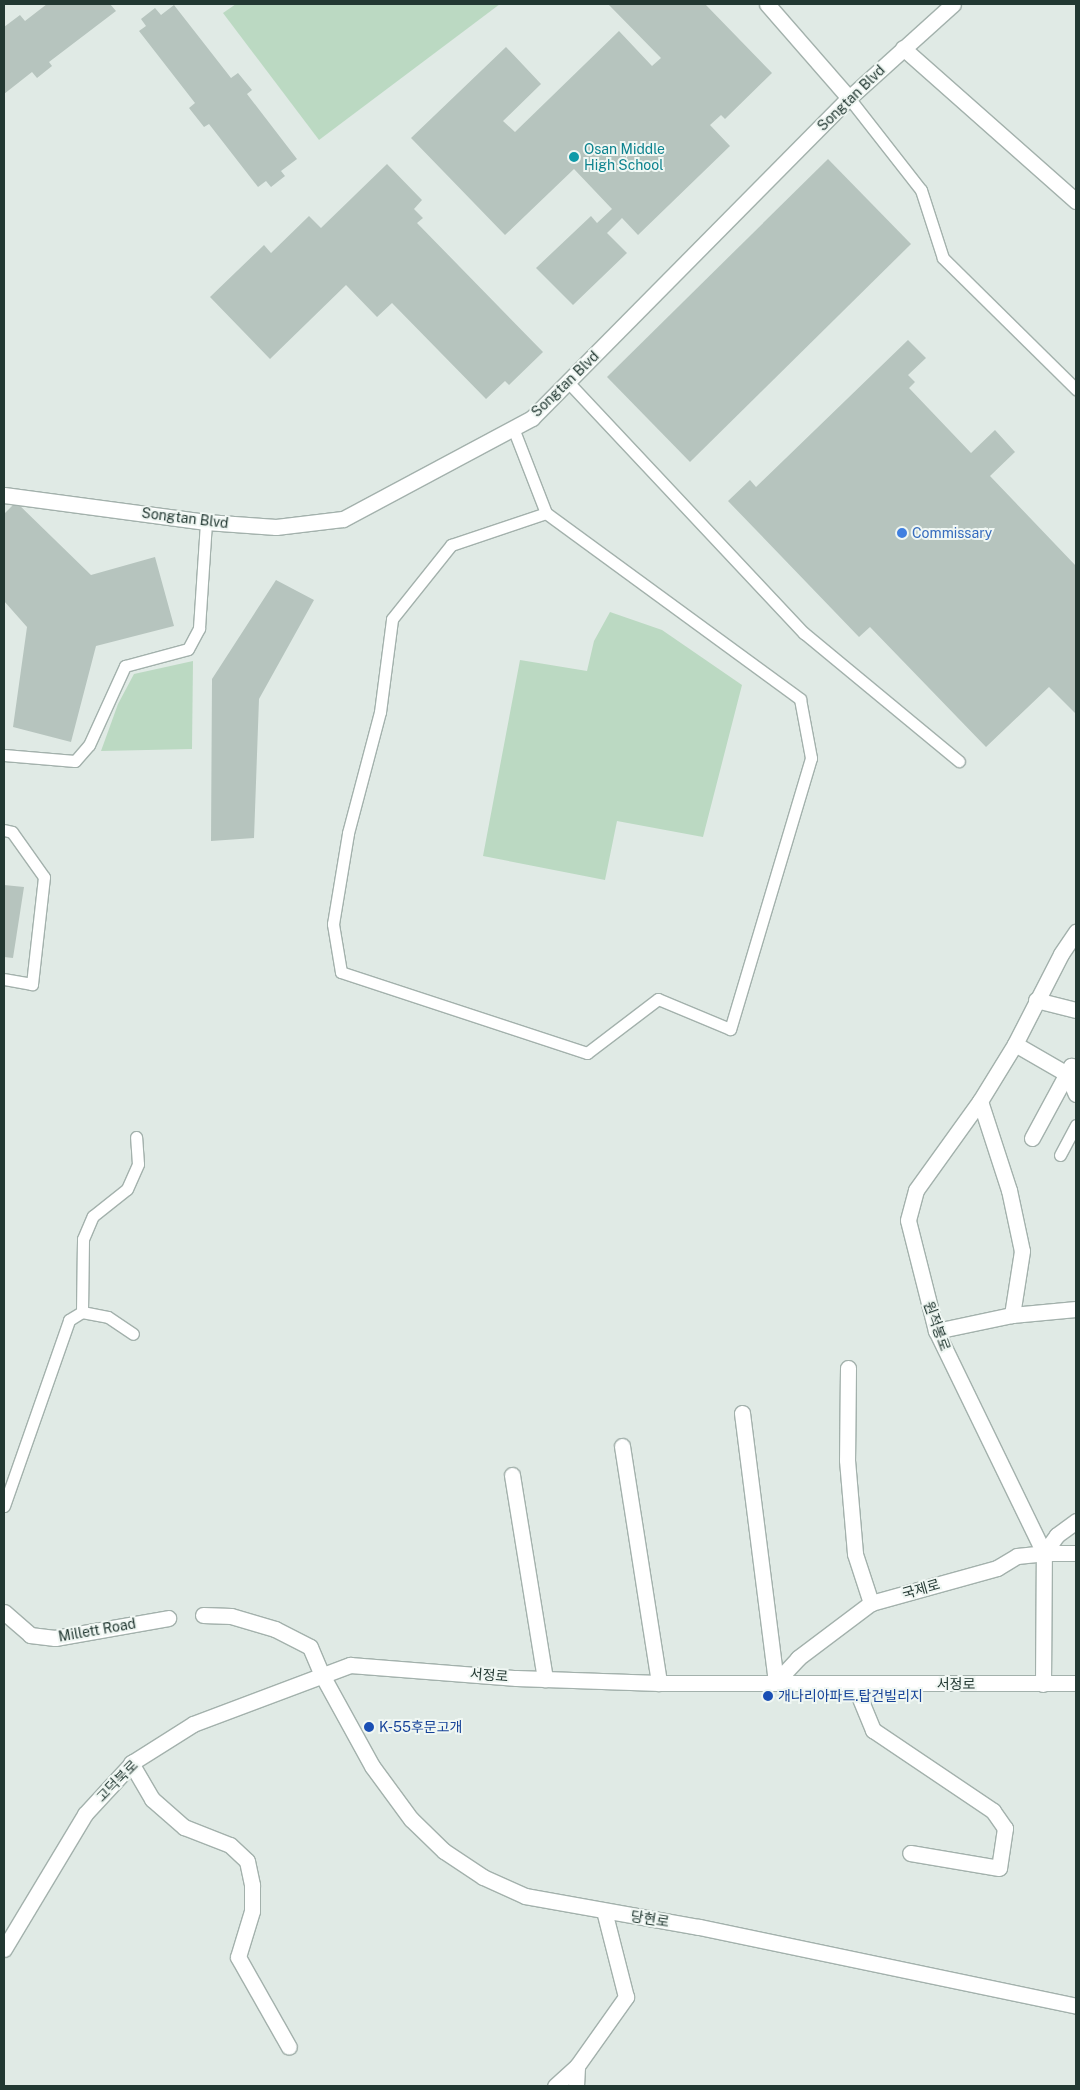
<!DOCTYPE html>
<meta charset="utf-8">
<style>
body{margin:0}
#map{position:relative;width:1080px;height:2090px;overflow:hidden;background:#e0eae5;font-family:"Public Sans","Noto Sans KR",sans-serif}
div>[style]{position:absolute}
.green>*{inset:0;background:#bbd9c2}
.building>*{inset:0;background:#b6c4be}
.roads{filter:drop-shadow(1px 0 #a3b1ac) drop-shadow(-1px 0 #a3b1ac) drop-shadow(0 1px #a3b1ac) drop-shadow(0 -1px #a3b1ac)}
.service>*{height:11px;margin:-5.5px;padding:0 5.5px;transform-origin:5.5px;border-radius:5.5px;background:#fff}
.minor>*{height:15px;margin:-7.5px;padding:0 7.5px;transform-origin:7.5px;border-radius:7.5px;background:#fff}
.tertiary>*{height:15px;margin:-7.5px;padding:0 7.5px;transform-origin:7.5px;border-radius:7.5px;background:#fff}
.dots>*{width:14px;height:14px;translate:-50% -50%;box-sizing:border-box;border:2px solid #f0f7f3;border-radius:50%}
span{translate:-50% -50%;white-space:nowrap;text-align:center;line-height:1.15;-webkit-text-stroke:4px #f0f7f3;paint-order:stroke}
.street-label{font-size:14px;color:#223832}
.culture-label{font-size:14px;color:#0d838f}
.left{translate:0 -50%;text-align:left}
.shop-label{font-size:14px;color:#366cbe}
.transit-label{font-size:14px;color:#164399}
.frame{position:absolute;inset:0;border:5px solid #223832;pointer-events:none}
</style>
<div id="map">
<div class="green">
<div style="clip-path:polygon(236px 4px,500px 4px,319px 140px,223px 13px)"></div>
<div style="clip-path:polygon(610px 612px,662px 630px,742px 685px,703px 837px,617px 821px,605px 880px,483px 856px,520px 660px,587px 671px,594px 641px)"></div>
<div style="clip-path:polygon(193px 661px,192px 749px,101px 751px,118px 704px,134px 674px)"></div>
</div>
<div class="building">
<div style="clip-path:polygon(47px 4px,110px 4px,116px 11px,49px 62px,52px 66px,37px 78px,32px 72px,4px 94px,4px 27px,20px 15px,25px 21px)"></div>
<div style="clip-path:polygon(608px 4px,705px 4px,772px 73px,725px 119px,721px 115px,710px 125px,730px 146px,638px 235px,622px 218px,607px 233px,627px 253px,573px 305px,536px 268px,591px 216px,597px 223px,612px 209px,574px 169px,505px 235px,411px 138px,506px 47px,541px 84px,503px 121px,515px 132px,619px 31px,652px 66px,661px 58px)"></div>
<div style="clip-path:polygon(174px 5px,231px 78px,238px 73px,252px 90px,247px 94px,297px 159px,281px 171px,285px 176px,271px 187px,266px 181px,258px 187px,209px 124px,204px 127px,189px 108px,195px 103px,139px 31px,146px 26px,141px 19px,155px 8px,161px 15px)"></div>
<div style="clip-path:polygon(828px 159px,911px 244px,690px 462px,607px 377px)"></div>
<div style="clip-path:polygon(387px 164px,422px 200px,414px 209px,423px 218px,417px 223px,543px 352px,509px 385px,505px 381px,486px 399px,392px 303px,377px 317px,346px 285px,270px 359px,210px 297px,264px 245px,271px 253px,309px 216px,321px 228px)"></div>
<div style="clip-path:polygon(908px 340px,926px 358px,908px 375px,915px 382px,909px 388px,971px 453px,995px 430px,1015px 452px,990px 476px,1076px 566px,1076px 714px,1049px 687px,986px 747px,870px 627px,859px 637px,728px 501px,750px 480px,756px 487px)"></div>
<div style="clip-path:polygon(16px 502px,91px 575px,155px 557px,174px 626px,96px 646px,71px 742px,13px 727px,27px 627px,4px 601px,4px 514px)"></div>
<div style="clip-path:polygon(276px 580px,314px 600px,259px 699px,254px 838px,211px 841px,212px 679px)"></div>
<div style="clip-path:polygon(4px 885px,24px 887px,13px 958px,4px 957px)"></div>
</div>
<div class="roads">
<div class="service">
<div style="left:849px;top:98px;width:117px;rotate:52deg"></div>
<div style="left:921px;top:190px;width:71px;rotate:72.1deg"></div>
<div style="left:943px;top:258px;width:187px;rotate:44.6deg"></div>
<div style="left:568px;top:382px;width:345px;rotate:46.8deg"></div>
<div style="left:804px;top:633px;width:201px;rotate:39.6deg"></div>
<div style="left:513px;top:428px;width:91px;rotate:68.8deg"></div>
<div style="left:546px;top:513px;width:315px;rotate:36.2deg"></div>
<div style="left:800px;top:699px;width:60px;rotate:79.4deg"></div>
<div style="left:811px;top:758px;width:283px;rotate:106.6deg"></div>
<div style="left:730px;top:1029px;width:78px;rotate:-157.4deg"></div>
<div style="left:658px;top:999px;width:89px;rotate:142.7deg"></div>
<div style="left:587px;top:1053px;width:259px;rotate:-161.8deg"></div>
<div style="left:341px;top:972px;width:49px;rotate:-99.5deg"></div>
<div style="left:333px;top:924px;width:92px;rotate:-80.6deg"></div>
<div style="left:348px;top:833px;width:125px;rotate:-75.2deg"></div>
<div style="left:380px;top:712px;width:94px;rotate:-82.6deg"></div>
<div style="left:392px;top:619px;width:95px;rotate:-51.4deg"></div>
<div style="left:451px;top:545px;width:100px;rotate:-18.6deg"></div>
<div style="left:4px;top:755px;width:71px;rotate:4.8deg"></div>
<div style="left:75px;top:761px;width:21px;rotate:-49deg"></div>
<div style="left:89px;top:745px;width:87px;rotate:-65.5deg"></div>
<div style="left:125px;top:666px;width:65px;rotate:-15.1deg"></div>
<div style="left:188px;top:649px;width:24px;rotate:-62deg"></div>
<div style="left:199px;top:628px;width:106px;rotate:-86.2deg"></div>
<div style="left:4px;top:830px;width:8px;rotate:14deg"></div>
<div style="left:12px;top:832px;width:55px;rotate:54.6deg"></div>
<div style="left:44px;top:877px;width:108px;rotate:96.4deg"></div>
<div style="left:32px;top:984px;width:28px;rotate:-170deg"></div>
<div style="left:1060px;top:1155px;width:34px;rotate:-62deg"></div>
<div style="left:82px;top:1312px;width:73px;rotate:-89.2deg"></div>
<div style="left:83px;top:1239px;width:25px;rotate:-67deg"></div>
<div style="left:93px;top:1216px;width:43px;rotate:-38.5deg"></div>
<div style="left:127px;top:1189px;width:27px;rotate:-66deg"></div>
<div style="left:138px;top:1164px;width:27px;rotate:-94deg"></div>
<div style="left:4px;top:1506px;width:197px;rotate:-70.7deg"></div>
<div style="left:69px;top:1320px;width:15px;rotate:-32deg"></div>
<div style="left:82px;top:1312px;width:26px;rotate:11deg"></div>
<div style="left:108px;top:1317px;width:30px;rotate:34deg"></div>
</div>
<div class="minor">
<div style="left:767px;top:4px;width:125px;rotate:48.9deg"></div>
<div style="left:903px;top:48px;width:231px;rotate:41.5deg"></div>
<div style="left:4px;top:495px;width:204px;rotate:7.6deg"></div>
<div style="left:206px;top:522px;width:70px;rotate:4.1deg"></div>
<div style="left:276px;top:527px;width:67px;rotate:-6.8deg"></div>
<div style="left:343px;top:519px;width:214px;rotate:-28.1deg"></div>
<div style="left:532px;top:418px;width:450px;rotate:-45.3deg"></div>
<div style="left:849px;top:98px;width:140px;rotate:-42.1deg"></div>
<div style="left:1036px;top:1000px;width:41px;rotate:14deg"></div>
<div style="left:1015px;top:1044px;width:60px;rotate:30deg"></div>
<div style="left:1067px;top:1074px;width:22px;rotate:66deg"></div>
<div style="left:980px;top:1101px;width:94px;rotate:72deg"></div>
<div style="left:1009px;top:1190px;width:62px;rotate:78deg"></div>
<div style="left:1022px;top:1251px;width:65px;rotate:98.9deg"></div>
<div style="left:1032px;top:1138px;width:82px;rotate:-61.6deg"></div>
<div style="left:1071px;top:1066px;width:5px;rotate:11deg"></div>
<div style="left:936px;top:1331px;width:78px;rotate:-11.9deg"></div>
<div style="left:1012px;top:1315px;width:64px;rotate:-5.4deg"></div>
<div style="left:848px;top:1368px;width:92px;rotate:90.6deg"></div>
<div style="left:847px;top:1460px;width:94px;rotate:85.1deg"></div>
<div style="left:855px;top:1554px;width:52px;rotate:71.9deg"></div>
<div style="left:742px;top:1413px;width:271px;rotate:82.8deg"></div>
<div style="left:622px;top:1446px;width:240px;rotate:81.1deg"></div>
<div style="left:512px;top:1475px;width:207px;rotate:80.8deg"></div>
<div style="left:1044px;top:1553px;width:32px"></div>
<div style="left:4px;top:1612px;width:35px;rotate:41deg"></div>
<div style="left:30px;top:1635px;width:25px;rotate:7deg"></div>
<div style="left:55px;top:1638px;width:115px;rotate:-10deg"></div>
<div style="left:203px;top:1615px;width:28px;rotate:2deg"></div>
<div style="left:231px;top:1616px;width:46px;rotate:16.5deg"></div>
<div style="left:275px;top:1629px;width:39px;rotate:27deg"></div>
<div style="left:310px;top:1647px;width:30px;rotate:67deg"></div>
<div style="left:776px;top:1682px;width:33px;rotate:-47deg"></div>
<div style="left:798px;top:1658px;width:91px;rotate:-37deg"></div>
<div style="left:871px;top:1603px;width:131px;rotate:-15.5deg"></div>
<div style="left:997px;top:1568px;width:23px;rotate:-31deg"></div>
<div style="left:1017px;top:1556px;width:27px;rotate:-6deg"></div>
<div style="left:1044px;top:1553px;width:22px;rotate:-54deg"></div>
<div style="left:1057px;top:1535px;width:24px;rotate:-36deg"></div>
<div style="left:854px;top:1684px;width:50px;rotate:67.6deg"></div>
<div style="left:873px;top:1730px;width:145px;rotate:34deg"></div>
<div style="left:993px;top:1811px;width:21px;rotate:55deg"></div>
<div style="left:1005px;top:1828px;width:40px;rotate:98.5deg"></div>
<div style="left:999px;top:1868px;width:90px;rotate:-170.4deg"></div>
<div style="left:1043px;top:1684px;width:131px;rotate:-89.6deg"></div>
<div style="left:1044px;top:1553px;width:247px;rotate:-115.9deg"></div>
<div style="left:936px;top:1331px;width:114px;rotate:-104.2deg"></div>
<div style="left:908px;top:1220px;width:31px;rotate:-75deg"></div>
<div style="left:916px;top:1190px;width:110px;rotate:-54.3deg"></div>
<div style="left:980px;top:1101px;width:67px;rotate:-58.4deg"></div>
<div style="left:1015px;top:1044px;width:101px;rotate:-62.9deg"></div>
<div style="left:1061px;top:954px;width:27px;rotate:-56deg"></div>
<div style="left:131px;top:1763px;width:42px;rotate:59.7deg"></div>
<div style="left:152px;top:1799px;width:43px;rotate:41.2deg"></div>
<div style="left:184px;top:1827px;width:49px;rotate:21.4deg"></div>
<div style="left:230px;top:1845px;width:23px;rotate:43deg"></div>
<div style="left:247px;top:1861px;width:25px;rotate:78deg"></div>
<div style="left:252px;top:1885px;width:26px;rotate:90deg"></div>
<div style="left:252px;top:1911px;width:48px;rotate:106.9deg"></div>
<div style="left:238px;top:1957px;width:103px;rotate:60.5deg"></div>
<div style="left:555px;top:2086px;width:30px;rotate:-42deg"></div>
<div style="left:576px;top:2086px;width:20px;rotate:-87deg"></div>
<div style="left:577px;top:2066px;width:85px;rotate:-54.6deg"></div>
<div style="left:626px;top:1997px;width:89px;rotate:-104.3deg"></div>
</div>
<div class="tertiary">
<div style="left:322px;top:1675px;width:104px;rotate:61.2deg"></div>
<div style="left:372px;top:1766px;width:66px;rotate:53.7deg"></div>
<div style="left:411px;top:1819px;width:46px;rotate:44.1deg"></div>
<div style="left:444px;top:1851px;width:47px;rotate:33.7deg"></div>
<div style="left:483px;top:1877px;width:46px;rotate:24.3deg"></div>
<div style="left:525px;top:1896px;width:177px;rotate:10.1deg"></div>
<div style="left:699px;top:1927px;width:385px;rotate:11.8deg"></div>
<div style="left:4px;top:1949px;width:157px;rotate:-59deg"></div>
<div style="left:85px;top:1814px;width:71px;rotate:-47.3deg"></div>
<div style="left:133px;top:1762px;width:71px;rotate:-32.3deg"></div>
<div style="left:193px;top:1724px;width:168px;rotate:-20.6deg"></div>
<div style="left:350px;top:1665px;width:167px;rotate:4.5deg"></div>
<div style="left:516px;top:1678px;width:143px;rotate:2deg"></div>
<div style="left:659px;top:1683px;width:417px"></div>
</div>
</div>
<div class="dots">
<div style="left:574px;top:157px;background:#0f9aa8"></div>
<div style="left:902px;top:533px;background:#3f7fe0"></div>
<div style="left:768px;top:1696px;background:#1a4fb4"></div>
<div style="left:369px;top:1727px;background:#1a4fb4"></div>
</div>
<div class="street-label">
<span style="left:851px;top:98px;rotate:-44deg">Songtan Blvd</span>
<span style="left:565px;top:384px;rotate:-44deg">Songtan Blvd</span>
<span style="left:185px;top:518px;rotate:7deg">Songtan Blvd</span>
<span style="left:937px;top:1326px;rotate:70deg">원적봉로</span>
<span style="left:921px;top:1589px;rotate:-16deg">국제로</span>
<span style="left:97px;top:1630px;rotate:-10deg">Millett Road</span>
<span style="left:489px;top:1675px;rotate:4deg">서정로</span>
<span style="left:956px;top:1684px">서정로</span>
<span style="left:117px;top:1781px;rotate:-45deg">고덕북로</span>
<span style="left:650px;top:1919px;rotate:9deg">당현로</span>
</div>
<div class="culture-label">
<span class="left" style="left:584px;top:157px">Osan Middle<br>High School</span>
</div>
<div class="shop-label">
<span class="left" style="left:912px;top:533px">Commissary</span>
</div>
<div class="transit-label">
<span class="left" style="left:778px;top:1696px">개나리아파트.탑건빌리지</span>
<span class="left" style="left:379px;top:1727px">K-55후문고개</span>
</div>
<div class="frame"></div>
</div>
